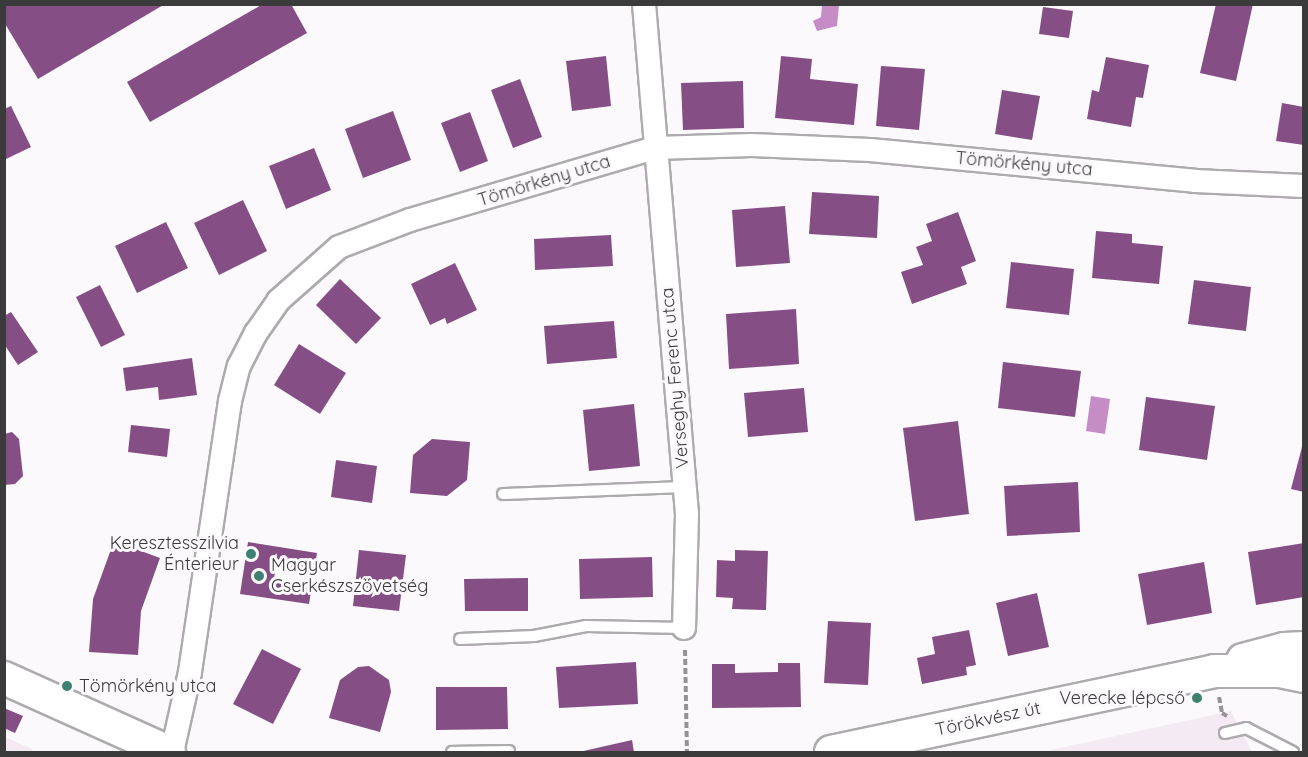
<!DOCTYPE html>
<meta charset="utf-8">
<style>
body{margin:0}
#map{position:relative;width:1308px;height:757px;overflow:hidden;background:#fcf9fc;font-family:Quicksand,sans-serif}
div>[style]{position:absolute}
.built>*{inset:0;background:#f3eaf3}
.water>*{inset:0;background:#c68cc6}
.building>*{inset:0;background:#854f85}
.path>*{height:4px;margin-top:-2px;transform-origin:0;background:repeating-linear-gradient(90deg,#949294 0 6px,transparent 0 9px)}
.roads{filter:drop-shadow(2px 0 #adabad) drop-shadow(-2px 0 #adabad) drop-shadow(0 2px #adabad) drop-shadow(0 -2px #adabad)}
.lane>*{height:10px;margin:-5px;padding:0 5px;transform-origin:5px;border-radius:5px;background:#fff}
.street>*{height:22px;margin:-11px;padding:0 11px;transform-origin:11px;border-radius:11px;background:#fff}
.secondary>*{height:32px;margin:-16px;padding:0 16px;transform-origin:16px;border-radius:16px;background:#fff}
.dots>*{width:16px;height:16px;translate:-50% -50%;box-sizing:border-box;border:3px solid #fcf9fc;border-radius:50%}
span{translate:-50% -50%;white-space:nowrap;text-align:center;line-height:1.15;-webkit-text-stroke:6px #fcf9fc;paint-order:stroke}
.street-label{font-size:18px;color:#3c3b3c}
.poi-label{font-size:18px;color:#3c3b3c}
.right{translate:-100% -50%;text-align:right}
.left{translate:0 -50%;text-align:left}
.frame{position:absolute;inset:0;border:6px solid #3c3b3c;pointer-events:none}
</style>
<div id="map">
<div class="built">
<div style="clip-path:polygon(1231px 711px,1252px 752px,1042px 752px)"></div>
<div style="clip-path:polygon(5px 737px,32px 749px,32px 752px,5px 752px)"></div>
</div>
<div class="water">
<div style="clip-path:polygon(822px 5px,839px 5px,837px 26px,817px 31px,813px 21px,821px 17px)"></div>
<div style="clip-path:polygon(1091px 396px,1110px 399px,1105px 434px,1086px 431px)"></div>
</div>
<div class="building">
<div style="clip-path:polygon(4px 4px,165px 4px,38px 79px,4px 22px)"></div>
<div style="clip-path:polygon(263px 4px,291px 4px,307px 33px,150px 122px,127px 82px)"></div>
<div style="clip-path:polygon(1216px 4px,1253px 4px,1236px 81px,1200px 73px)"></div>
<div style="clip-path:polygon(1043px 7px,1073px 11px,1069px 38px,1039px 34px)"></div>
<div style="clip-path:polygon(606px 56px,611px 106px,572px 111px,566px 61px)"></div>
<div style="clip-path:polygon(781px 56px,812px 59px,810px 79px,858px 84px,854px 125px,775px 118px)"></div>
<div style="clip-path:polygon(1106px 57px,1149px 65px,1143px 98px,1136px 97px,1131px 127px,1087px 119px,1092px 90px,1099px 92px)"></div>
<div style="clip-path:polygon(881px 66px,925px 69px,919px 130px,876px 126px)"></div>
<div style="clip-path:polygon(520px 79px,542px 137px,513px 148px,491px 90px)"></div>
<div style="clip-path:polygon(743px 81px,744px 128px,683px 130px,681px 83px)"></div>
<div style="clip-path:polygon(1002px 90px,1040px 96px,1032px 140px,995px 134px)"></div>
<div style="clip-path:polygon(1282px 103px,1304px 107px,1304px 145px,1276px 141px)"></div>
<div style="clip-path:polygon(11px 106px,31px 147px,4px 160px,4px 109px)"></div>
<div style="clip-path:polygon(393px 111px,411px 160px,363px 178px,345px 129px)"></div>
<div style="clip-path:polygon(470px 112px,488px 161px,460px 172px,441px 123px)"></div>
<div style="clip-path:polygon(314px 148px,331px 190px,286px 209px,269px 166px)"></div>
<div style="clip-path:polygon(812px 192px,879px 196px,877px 238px,809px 234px)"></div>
<div style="clip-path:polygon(243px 200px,267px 251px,219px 275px,194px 223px)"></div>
<div style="clip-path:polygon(785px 206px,790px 263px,736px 267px,732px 210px)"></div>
<div style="clip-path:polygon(958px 212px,976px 261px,961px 267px,967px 284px,912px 304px,901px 272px,923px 265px,916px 247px,932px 241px,926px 224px)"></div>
<div style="clip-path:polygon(166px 222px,188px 268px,137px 293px,115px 246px)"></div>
<div style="clip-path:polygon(1096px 231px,1132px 234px,1132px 243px,1163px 246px,1159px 284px,1092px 278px)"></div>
<div style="clip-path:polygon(611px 235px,613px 266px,535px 270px,534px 239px)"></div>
<div style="clip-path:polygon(1011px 262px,1074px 269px,1069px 315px,1006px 308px)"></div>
<div style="clip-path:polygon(455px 263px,477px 310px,447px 324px,445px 318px,430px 325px,411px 284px)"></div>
<div style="clip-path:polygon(340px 279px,381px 318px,356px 344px,316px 305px)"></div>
<div style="clip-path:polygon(1194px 280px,1251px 287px,1246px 331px,1188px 324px)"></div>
<div style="clip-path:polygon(100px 285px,125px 335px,101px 347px,76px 297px)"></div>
<div style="clip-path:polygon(796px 309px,799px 364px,729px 369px,726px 314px)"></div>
<div style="clip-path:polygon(11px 312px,38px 352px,18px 365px,4px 344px,4px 316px)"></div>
<div style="clip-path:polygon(614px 321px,617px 358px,547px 364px,544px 326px)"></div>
<div style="clip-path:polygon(299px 344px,346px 373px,320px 414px,274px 385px)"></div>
<div style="clip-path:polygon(192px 358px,197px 395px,159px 400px,158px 387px,126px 391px,123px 368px)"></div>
<div style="clip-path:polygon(1003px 362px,1081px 371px,1075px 417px,998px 408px)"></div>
<div style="clip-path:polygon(804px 388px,808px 432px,748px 437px,744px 393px)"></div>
<div style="clip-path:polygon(1146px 397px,1215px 406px,1207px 460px,1139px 450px)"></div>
<div style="clip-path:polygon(634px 404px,640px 466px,589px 471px,583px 410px)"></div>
<div style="clip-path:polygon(958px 421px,969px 514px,915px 521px,903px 428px)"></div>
<div style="clip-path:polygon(131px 425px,170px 429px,167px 457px,128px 452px)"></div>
<div style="clip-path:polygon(12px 432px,19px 439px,23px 476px,15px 484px,4px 485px,4px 434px)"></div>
<div style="clip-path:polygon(432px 439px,470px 442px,467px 480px,447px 496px,410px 493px,413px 455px)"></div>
<div style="clip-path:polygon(1303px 443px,1304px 443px,1304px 492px,1291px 489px)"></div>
<div style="clip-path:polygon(336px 460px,377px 466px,372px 503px,331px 497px)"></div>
<div style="clip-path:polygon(1078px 482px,1080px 532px,1007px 536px,1004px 486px)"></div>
<div style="clip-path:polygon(114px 541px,160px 558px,141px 611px,138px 655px,89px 652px,93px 599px)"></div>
<div style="clip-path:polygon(248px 542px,317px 553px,314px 572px,276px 566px,274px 579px,312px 585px,309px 604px,240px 594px)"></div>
<div style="clip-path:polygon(1304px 543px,1304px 597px,1256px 605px,1248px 552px)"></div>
<div style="clip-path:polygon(359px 550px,406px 555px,399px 611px,353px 606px)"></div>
<div style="clip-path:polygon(735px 550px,768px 551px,766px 610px,732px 609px,733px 598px,716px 597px,717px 560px,735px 561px)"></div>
<div style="clip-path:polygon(652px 557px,653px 597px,580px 599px,579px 559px)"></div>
<div style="clip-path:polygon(1204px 562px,1212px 613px,1147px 625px,1138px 574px)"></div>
<div style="clip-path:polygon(528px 578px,528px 611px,465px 611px,464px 579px)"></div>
<div style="clip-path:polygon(1037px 593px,1049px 647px,1008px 656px,996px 603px)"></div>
<div style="clip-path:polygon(828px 621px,871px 623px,868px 685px,824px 683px)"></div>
<div style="clip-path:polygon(969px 630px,976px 665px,966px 667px,967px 675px,922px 684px,917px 658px,935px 654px,932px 637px)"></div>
<div style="clip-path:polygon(262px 649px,301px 669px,273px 724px,233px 704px)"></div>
<div style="clip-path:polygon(636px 662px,638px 704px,559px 708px,556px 667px)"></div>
<div style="clip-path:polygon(778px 663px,800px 663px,801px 707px,712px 708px,712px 664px,735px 664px,735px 673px,778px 672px)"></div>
<div style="clip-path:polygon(369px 666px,389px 680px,391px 692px,380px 732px,329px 718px,340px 680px,358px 667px)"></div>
<div style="clip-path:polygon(436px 687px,507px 687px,508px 729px,436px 730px)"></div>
<div style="clip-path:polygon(4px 708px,23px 716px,15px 733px,4px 728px)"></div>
<div style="clip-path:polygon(632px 740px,634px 752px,579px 752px)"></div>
</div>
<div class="path">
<div style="left:685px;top:650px;width:102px;rotate:88.9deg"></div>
<div style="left:1219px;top:697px;width:16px;rotate:79deg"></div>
<div style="left:1222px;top:713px;width:6px;rotate:31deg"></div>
</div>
<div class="roads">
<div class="lane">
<div style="left:503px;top:494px;width:182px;rotate:-2.2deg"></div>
<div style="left:460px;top:639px;width:74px;rotate:-2.3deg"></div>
<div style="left:534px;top:636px;width:53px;rotate:-10.9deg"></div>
<div style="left:586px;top:626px;width:98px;rotate:1.2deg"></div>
<div style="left:1225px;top:733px;width:22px;rotate:-13deg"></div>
<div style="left:1246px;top:728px;width:53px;rotate:27.1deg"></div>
<div style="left:452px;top:752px;width:57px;rotate:-1deg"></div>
</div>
<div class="street">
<div style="left:644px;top:4px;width:512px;rotate:85.18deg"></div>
<div style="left:687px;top:514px;width:114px;rotate:91.5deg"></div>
<div style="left:172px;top:752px;width:82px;rotate:-77.3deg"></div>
<div style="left:190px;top:672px;width:274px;rotate:-81.6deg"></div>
<div style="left:230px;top:401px;width:36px;rotate:-76deg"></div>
<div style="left:239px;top:366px;width:37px;rotate:-63deg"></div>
<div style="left:256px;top:333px;width:39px;rotate:-55deg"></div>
<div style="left:278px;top:301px;width:81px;rotate:-41.5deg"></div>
<div style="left:339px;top:247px;width:76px;rotate:-20.8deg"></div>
<div style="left:410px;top:220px;width:255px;rotate:-16.4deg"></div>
<div style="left:655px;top:148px;width:97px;rotate:-1.8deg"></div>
<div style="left:752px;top:145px;width:118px;rotate:2.4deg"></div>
<div style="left:870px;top:150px;width:326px;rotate:5.4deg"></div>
<div style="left:1195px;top:181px;width:109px;rotate:2.6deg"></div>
</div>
<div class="secondary">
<div style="left:1243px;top:660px;width:42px;rotate:-15deg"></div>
<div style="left:1284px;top:649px;width:20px;rotate:-3deg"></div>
<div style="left:4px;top:678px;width:181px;rotate:24.2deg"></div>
<div style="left:831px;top:752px;width:391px;rotate:-11.9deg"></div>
<div style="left:1214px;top:671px;width:66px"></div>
<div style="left:1280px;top:671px;width:25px;rotate:12deg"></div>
</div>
</div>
<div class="dots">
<div style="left:251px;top:554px;background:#3e8071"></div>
<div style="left:259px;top:576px;background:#3e8071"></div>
<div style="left:67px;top:686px;background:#3e8071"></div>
<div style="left:1197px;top:698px;background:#3e8071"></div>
</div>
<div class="street-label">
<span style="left:1024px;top:164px;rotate:5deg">Tömörkény utca</span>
<span style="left:544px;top:181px;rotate:-17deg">Tömörkény utca</span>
<span style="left:675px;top:378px;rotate:-95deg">Verseghy Ferenc utca</span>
<span style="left:988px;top:719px;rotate:-12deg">Törökvész út</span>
</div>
<div class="poi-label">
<span class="right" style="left:239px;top:554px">Keresztesszilvia<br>Énterieur</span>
<span class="left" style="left:271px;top:576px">Magyar<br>Cserkészszövetség</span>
<span class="left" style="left:79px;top:686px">Tömörkény utca</span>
<span class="right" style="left:1185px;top:698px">Verecke lépcső</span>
</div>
<div class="frame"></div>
</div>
